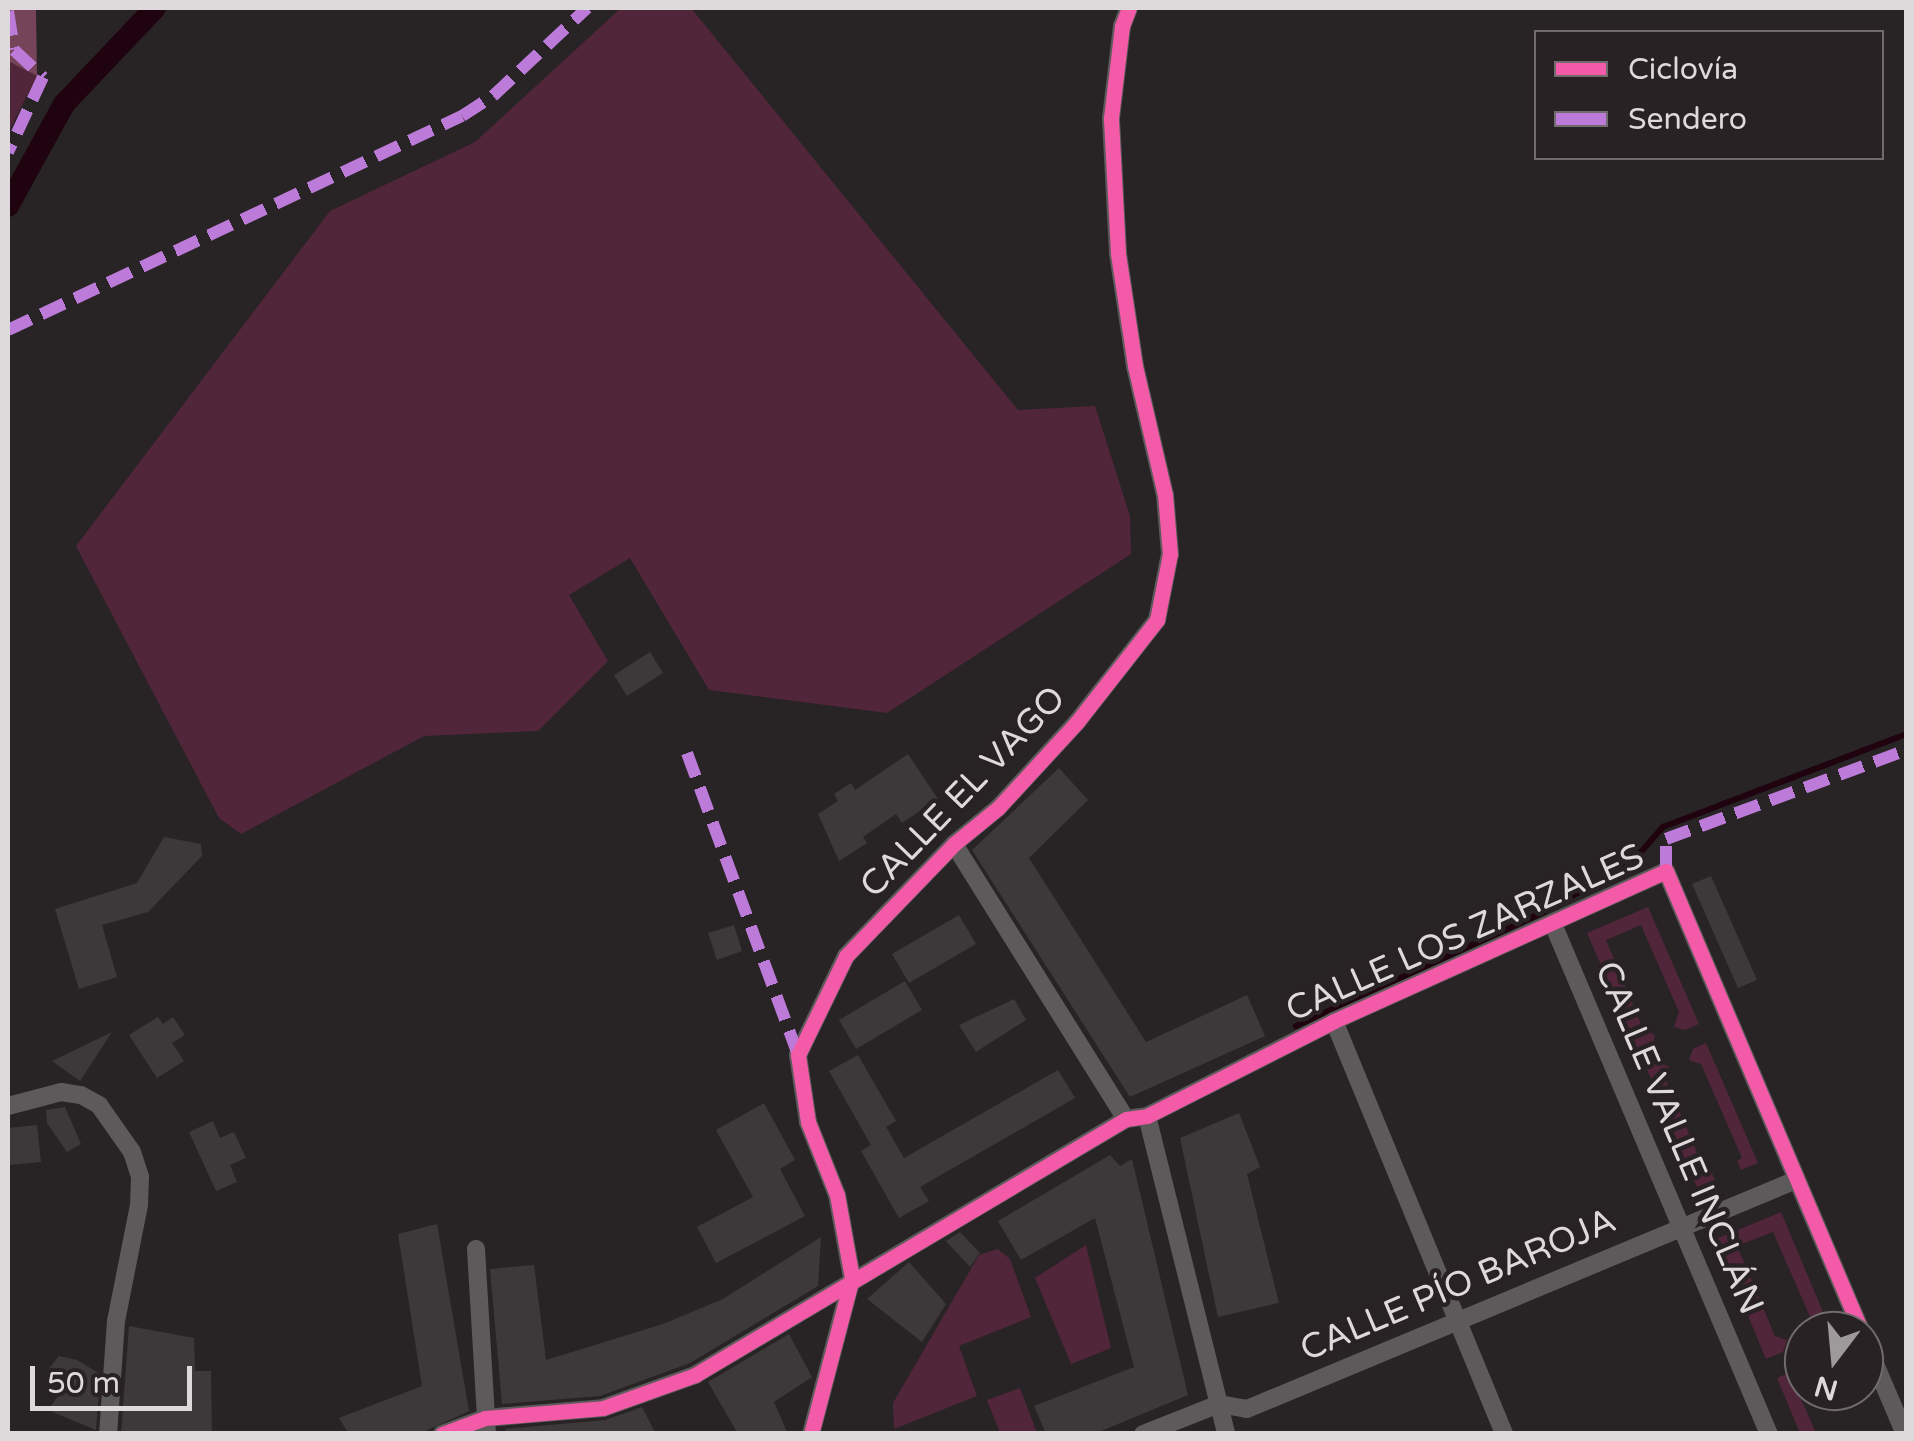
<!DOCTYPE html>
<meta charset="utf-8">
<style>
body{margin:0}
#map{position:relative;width:1914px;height:1441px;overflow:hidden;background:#282325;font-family:"Varela Round",sans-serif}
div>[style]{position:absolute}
.green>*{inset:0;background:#52263a}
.forest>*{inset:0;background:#754458}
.stream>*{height:6px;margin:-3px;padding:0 3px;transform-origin:3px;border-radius:3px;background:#1f030f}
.canal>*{height:22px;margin:-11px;padding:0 11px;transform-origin:11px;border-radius:11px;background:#1f030f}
.building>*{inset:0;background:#3d393a}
.minor>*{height:18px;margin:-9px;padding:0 9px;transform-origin:9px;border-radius:9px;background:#5d5a5b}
.quiet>*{height:12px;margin-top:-6px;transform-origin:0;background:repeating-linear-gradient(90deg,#bd7bd9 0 25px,transparent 0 37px)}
.cycleway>*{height:15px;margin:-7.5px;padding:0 7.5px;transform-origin:7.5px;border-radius:7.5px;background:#f35aa7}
span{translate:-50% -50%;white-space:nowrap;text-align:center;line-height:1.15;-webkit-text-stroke:9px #292225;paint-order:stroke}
.street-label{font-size:35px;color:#ded9db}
.frame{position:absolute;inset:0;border:10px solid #ded9db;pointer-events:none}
.legend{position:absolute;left:1534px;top:30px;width:350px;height:130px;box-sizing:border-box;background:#292225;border:2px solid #716b6e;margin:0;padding:12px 18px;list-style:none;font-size:30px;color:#ded9db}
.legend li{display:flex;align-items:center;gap:20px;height:50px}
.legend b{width:50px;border:2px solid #716b6e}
.north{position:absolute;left:1784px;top:1311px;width:100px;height:100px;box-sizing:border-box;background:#292225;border:2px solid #716b6e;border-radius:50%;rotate:196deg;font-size:28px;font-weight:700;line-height:40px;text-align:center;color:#ded9db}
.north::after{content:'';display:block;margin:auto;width:35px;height:45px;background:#9e999b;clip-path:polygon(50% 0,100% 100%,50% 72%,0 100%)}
.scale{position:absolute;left:30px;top:1366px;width:162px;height:45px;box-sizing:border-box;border:5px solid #ded9db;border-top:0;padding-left:12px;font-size:30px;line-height:35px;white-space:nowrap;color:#ded9db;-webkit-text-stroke:8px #292225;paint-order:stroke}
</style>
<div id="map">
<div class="green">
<div style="clip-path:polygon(621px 8px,691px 8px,1018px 410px,1095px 406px,1130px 516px,1131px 554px,887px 713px,709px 690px,630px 558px,569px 595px,608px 661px,538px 731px,424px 736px,241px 834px,219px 818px,76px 546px,330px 211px,475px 142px)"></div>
<div style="clip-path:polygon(8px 61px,37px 76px,8px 133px)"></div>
<div style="clip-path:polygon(1648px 907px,1699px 1024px,1685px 1030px,1674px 1027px,1679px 1012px,1641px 925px,1606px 940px,1643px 1029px,1655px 1035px,1652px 1046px,1639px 1052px,1587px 933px)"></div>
<div style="clip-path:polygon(1706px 1043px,1758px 1163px,1741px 1170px,1737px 1161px,1742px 1158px,1701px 1064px,1689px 1060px,1693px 1049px)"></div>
<div style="clip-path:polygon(1659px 1062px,1669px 1067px,1665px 1078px,1706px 1173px,1711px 1171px,1715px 1180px,1697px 1187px,1646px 1067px)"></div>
<div style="clip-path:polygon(1781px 1212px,1831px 1331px,1806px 1331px,1811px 1319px,1773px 1232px,1737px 1246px,1775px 1336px,1787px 1340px,1783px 1352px,1766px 1359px,1716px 1239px)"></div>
<div style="clip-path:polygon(1086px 1245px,1111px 1348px,1071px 1364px,1035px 1278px)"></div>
<div style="clip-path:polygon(998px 1249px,1010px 1259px,1031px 1317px,959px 1346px,977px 1396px,894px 1429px,893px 1403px,979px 1255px)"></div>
<div style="clip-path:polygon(1793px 1371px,1803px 1376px,1797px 1390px,1816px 1433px,1800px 1433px,1777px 1378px)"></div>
<div style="clip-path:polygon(1020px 1388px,1037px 1433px,1000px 1433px,987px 1400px)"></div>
</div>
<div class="forest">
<div style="clip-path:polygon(8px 8px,36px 8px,37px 76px,8px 61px)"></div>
</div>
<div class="stream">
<div style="left:1296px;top:1026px;width:271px;rotate:-24.7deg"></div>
<div style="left:1542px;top:913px;width:103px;rotate:-29.5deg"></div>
<div style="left:1632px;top:862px;width:47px;rotate:-48.5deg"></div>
<div style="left:1663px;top:827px;width:260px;rotate:-20.9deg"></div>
</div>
<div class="canal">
<div style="left:8px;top:206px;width:116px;rotate:-61.2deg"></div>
<div style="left:64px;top:104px;width:132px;rotate:-46.5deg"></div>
</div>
<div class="building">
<div style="clip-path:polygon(650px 652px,663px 673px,627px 696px,614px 675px)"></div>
<div style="clip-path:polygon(908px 754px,938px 799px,902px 823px,896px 814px,863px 837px,867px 843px,839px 861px,818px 814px,838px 801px,834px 794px,851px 783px,855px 790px)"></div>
<div style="clip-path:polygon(1059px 768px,1088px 800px,1029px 858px,1146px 1042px,1247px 995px,1265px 1036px,1130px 1097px,972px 850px)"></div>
<div style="clip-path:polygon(164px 837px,201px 844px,202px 856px,148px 912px,102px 925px,117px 977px,79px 989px,55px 909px,137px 883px)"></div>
<div style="clip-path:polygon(1711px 876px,1757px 980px,1738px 988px,1692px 884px)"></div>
<div style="clip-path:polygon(959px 915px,976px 944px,909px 983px,892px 954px)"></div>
<div style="clip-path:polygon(734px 925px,742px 951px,717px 960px,708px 933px)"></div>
<div style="clip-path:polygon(905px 981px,922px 1010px,856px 1049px,839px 1020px)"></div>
<div style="clip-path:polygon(1014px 999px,1026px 1020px,976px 1052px,959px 1025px)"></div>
<div style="clip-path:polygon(158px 1017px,163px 1024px,173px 1017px,185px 1035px,172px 1043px,184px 1061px,157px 1078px,129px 1035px)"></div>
<div style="clip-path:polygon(112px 1032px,80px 1081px,52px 1061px)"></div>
<div style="clip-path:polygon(858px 1055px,896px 1121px,886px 1127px,904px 1158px,1058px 1070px,1075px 1098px,920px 1187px,929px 1201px,899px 1218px,861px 1151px,871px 1145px,829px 1071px)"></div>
<div style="clip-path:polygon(764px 1103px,795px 1160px,780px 1169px,805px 1216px,716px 1263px,697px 1227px,753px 1197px,716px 1130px)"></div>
<div style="clip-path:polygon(65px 1107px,81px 1144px,67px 1152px,47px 1123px,46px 1110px)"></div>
<div style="clip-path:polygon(1239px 1113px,1260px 1167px,1247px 1174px,1279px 1303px,1218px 1317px,1180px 1138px)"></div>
<div style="clip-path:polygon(213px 1121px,220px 1138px,234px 1132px,246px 1158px,230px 1165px,237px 1182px,216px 1191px,189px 1132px)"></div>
<div style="clip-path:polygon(37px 1125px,41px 1162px,8px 1165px,8px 1128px)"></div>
<div style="clip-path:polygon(1110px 1155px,1120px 1166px,1132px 1159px,1188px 1395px,1094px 1434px,1046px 1434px,1034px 1406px,1134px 1367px,1095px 1218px,1021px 1260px,998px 1221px)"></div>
<div style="clip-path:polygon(437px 1224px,469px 1411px,419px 1434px,349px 1434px,339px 1418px,422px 1386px,398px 1234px)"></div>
<div style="clip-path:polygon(960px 1232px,980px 1253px,970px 1267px,946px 1241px)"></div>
<div style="clip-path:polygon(821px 1237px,818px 1286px,690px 1363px,600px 1396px,502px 1404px,490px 1269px,534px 1265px,546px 1360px,663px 1324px,723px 1299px)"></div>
<div style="clip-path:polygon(909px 1262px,946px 1304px,922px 1342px,867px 1299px)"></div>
<div style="clip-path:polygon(129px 1326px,194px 1338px,195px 1371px,211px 1371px,212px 1434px,121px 1434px)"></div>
<div style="clip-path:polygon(789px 1334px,812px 1377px,774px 1402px,788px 1434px,738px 1434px,708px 1382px)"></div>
<div style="clip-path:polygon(59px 1356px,77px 1360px,100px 1374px,96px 1430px,48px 1410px,59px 1395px,51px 1389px,56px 1379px,46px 1372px)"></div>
<div style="clip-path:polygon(642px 1407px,656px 1434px,506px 1434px,505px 1429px,605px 1420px)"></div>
</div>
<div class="minor">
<div style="left:954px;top:844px;width:324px;rotate:58deg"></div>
<div style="left:1553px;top:924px;width:554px;rotate:67.05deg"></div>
<div style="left:1334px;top:1021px;width:447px;rotate:67.6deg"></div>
<div style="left:8px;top:1106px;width:55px;rotate:-14.8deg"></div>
<div style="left:61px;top:1092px;width:20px;rotate:9deg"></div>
<div style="left:81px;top:1095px;width:21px;rotate:29deg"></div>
<div style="left:99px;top:1105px;width:57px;rotate:54.9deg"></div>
<div style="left:132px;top:1152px;width:26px;rotate:72deg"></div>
<div style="left:140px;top:1177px;width:28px;rotate:92deg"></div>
<div style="left:139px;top:1205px;width:118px;rotate:101.2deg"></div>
<div style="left:116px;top:1321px;width:113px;rotate:94deg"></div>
<div style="left:1147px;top:1116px;width:328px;rotate:76deg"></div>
<div style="left:476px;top:1249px;width:185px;rotate:86.6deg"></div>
<div style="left:1864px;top:1338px;width:104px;rotate:66.9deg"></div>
<div style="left:442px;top:1434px;width:46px;rotate:-20.4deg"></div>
<div style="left:485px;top:1418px;width:118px;rotate:-4.8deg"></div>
<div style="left:603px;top:1408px;width:98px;rotate:-19.7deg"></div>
<div style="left:695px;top:1375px;width:501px;rotate:-30.71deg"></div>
<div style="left:1126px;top:1119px;width:21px;rotate:-8deg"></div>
<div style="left:1147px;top:1116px;width:210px;rotate:-26.9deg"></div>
<div style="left:1334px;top:1021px;width:364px;rotate:-24.3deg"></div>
<div style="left:1666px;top:871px;width:500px;rotate:67deg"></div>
<div style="left:811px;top:1434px;width:161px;rotate:-75.3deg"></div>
<div style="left:852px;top:1278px;width:84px;rotate:-100.2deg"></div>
<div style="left:837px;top:1195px;width:79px;rotate:-111.7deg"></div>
<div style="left:808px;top:1122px;width:68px;rotate:-98.5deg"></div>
<div style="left:798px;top:1055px;width:110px;rotate:-64.1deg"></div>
<div style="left:846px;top:956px;width:156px;rotate:-46deg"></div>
<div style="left:954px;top:844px;width:57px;rotate:-39.3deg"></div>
<div style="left:998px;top:808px;width:117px;rotate:-47.4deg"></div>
<div style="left:1077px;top:722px;width:130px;rotate:-51.9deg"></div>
<div style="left:1157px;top:620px;width:67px;rotate:-78.9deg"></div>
<div style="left:1170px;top:554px;width:59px;rotate:-94.8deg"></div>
<div style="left:1165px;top:495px;width:132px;rotate:-103.1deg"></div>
<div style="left:1135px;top:366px;width:114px;rotate:-98.6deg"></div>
<div style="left:1118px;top:253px;width:135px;rotate:-93deg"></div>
<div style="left:1111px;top:118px;width:93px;rotate:-83.2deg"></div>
<div style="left:1122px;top:26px;width:19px;rotate:-69deg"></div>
<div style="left:1143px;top:1434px;width:82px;rotate:-21.5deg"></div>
<div style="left:1219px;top:1404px;width:28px;rotate:10deg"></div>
<div style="left:1247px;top:1409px;width:595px;rotate:-22.64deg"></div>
</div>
<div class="quiet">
<div style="left:8px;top:11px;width:39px;rotate:81deg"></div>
<div style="left:14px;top:50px;width:40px;rotate:43deg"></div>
<div style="left:43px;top:77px;width:83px;rotate:115deg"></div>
<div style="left:8px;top:330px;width:502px;rotate:-25.24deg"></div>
<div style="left:462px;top:116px;width:37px;rotate:-33deg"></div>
<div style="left:493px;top:96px;width:129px;rotate:-43.1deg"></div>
<div style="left:687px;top:753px;width:322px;rotate:69.8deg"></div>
<div style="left:1666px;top:871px;width:32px;rotate:-90deg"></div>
<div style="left:1666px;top:839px;width:256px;rotate:-20.3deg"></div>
</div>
<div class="cycleway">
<div style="left:442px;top:1434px;width:46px;rotate:-20.4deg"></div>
<div style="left:485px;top:1418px;width:118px;rotate:-4.8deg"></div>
<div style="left:603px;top:1408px;width:98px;rotate:-19.7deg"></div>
<div style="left:695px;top:1375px;width:501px;rotate:-30.71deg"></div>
<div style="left:1126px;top:1119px;width:21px;rotate:-8deg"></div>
<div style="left:1147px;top:1116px;width:210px;rotate:-26.9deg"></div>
<div style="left:1334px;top:1021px;width:364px;rotate:-24.3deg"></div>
<div style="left:1666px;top:871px;width:500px;rotate:67deg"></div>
<div style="left:811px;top:1434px;width:161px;rotate:-75.3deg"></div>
<div style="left:852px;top:1278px;width:84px;rotate:-100.2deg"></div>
<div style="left:837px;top:1195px;width:79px;rotate:-111.7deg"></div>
<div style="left:808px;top:1122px;width:68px;rotate:-98.5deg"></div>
<div style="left:798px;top:1055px;width:110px;rotate:-64.1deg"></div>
<div style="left:846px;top:956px;width:156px;rotate:-46deg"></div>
<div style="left:954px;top:844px;width:57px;rotate:-39.3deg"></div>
<div style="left:998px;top:808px;width:117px;rotate:-47.4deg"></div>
<div style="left:1077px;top:722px;width:130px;rotate:-51.9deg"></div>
<div style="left:1157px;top:620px;width:67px;rotate:-78.9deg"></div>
<div style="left:1170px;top:554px;width:59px;rotate:-94.8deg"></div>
<div style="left:1165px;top:495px;width:132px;rotate:-103.1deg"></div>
<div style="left:1135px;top:366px;width:114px;rotate:-98.6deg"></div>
<div style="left:1118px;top:253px;width:135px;rotate:-93deg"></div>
<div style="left:1111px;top:118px;width:93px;rotate:-83.2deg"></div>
<div style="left:1122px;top:26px;width:19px;rotate:-69deg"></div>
</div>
<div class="street-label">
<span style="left:963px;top:792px;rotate:-46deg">CALLE EL VAGO</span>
<span style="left:1465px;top:933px;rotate:-24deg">CALLE LOS ZARZALES</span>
<span style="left:1679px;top:1138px;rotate:67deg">CALLE VALLE INCLÁN</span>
<span style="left:1458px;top:1285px;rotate:-23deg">CALLE PÍO BAROJA</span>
</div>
<div class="frame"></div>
<ul class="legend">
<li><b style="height:12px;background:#f35aa7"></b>Ciclovía</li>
<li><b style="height:12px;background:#bd7bd9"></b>Sendero</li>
</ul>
<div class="north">N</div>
<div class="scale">50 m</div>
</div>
